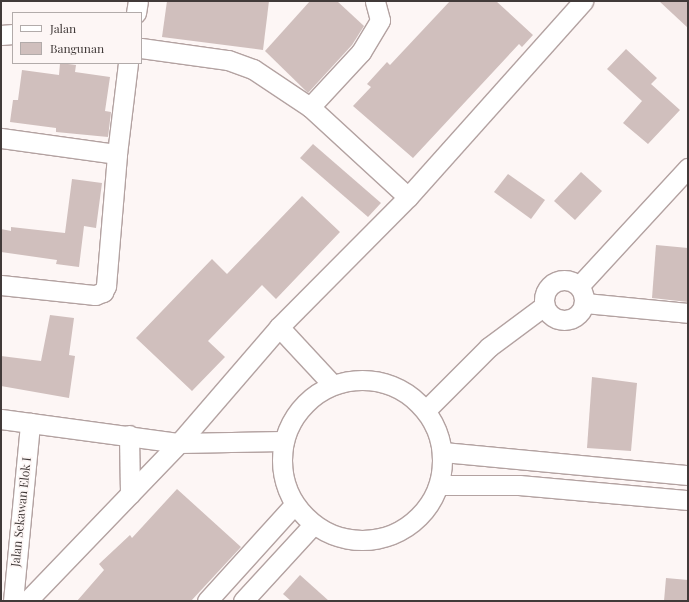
<!DOCTYPE html>
<style>
body{margin:0}
#map{position:relative;width:689px;height:602px;overflow:hidden;background:#fdf6f5;font-family:"Playfair Display",serif}
div>[style]{position:absolute}
.building>*{inset:0;background:#d0bfbd}
.roads{filter:drop-shadow(1px 0 #b3a2a1) drop-shadow(-1px 0 #b3a2a1) drop-shadow(0 1px #b3a2a1) drop-shadow(0 -1px #b3a2a1)}
.street>*{height:19px;margin:-9.5px;padding:0 9.5px;transform-origin:9.5px;border-radius:9.5px;background:#fff}
.street>.ring{margin:-9.5px;padding:0;box-sizing:content-box;background:none;border:19px solid #fff;border-radius:50%}
span{translate:-50% -50%;white-space:nowrap;text-align:center;line-height:1.15;-webkit-text-stroke:3px #fdf6f5;paint-order:stroke}
.street-label{font-size:12px;color:#413a39}
.frame{position:absolute;inset:0;border:2px solid #413a39;pointer-events:none}
.legend{position:absolute;left:12px;top:12px;width:130px;height:52px;box-sizing:border-box;background:#fdf6f5;border:1px solid #b2abaa;margin:0;padding:5px 7px;list-style:none;font-size:12px;color:#413a39}
.legend li{display:flex;align-items:center;gap:8px;height:20px}
.legend b{width:20px;border:1px solid #b2abaa}
</style>
<div id="map">
<div class="building">
<div style="clip-path:polygon(167px 1px,269px 1px,263px 50px,162px 37px)"></div>
<div style="clip-path:polygon(310px 1px,337px 1px,364px 26px,352px 45px,308px 93px,265px 51px)"></div>
<div style="clip-path:polygon(450px 1px,496px 1px,533px 35px,522px 47px,519px 44px,413px 158px,353px 106px,371px 87px,367px 84px,387px 62px,390px 65px)"></div>
<div style="clip-path:polygon(659px 1px,688px 1px,688px 28px)"></div>
<div style="clip-path:polygon(626px 49px,657px 78px,651px 84px,680px 110px,648px 144px,623px 123px,642px 101px,607px 69px)"></div>
<div style="clip-path:polygon(60px 63px,76px 65px,75px 72px,110px 77px,105px 111px,111px 112px,108px 137px,56px 132px,56px 128px,10px 122px,13px 100px,18px 100px,22px 70px,59px 75px)"></div>
<div style="clip-path:polygon(313px 144px,381px 203px,368px 217px,300px 158px)"></div>
<div style="clip-path:polygon(581px 172px,602px 191px,575px 220px,554px 201px)"></div>
<div style="clip-path:polygon(508px 174px,545px 200px,531px 219px,494px 192px)"></div>
<div style="clip-path:polygon(72px 179px,102px 183px,96px 228px,84px 226px,79px 267px,56px 264px,57px 260px,1px 252px,1px 229px,11px 231px,11px 227px,65px 233px)"></div>
<div style="clip-path:polygon(302px 196px,340px 232px,276px 299px,262px 285px,208px 341px,225px 357px,192px 391px,136px 338px,212px 259px,227px 274px)"></div>
<div style="clip-path:polygon(656px 245px,688px 248px,688px 302px,652px 298px)"></div>
<div style="clip-path:polygon(50px 315px,74px 318px,69px 355px,75px 356px,69px 398px,1px 386px,1px 356px,41px 361px)"></div>
<div style="clip-path:polygon(592px 377px,637px 383px,631px 451px,587px 448px)"></div>
<div style="clip-path:polygon(177px 489px,241px 547px,191px 601px,77px 601px,104px 570px,99px 564px,130px 535px,132px 538px)"></div>
<div style="clip-path:polygon(300px 575px,329px 601px,291px 601px,283px 594px)"></div>
<div style="clip-path:polygon(666px 578px,688px 580px,688px 601px,664px 601px)"></div>
</div>
<div class="roads">
<div class="street">
<div style="left:136px;top:13px;width:12px;rotate:-81deg"></div>
<div style="left:1px;top:35px;width:12px;rotate:-5deg"></div>
<div style="left:141px;top:48px;width:88px;rotate:7.9deg"></div>
<div style="left:228px;top:60px;width:27px;rotate:20deg"></div>
<div style="left:253px;top:69px;width:69px;rotate:33.7deg"></div>
<div style="left:310px;top:107px;width:133px;rotate:42.6deg"></div>
<div style="left:310px;top:107px;width:75px;rotate:-47.2deg"></div>
<div style="left:361px;top:52px;width:37px;rotate:-59deg"></div>
<div style="left:380px;top:20px;width:20px;rotate:-105deg"></div>
<div style="left:1px;top:138px;width:117px;rotate:7.9deg"></div>
<div class="ring" style="left:544px;top:280px;width:21px;height:21px"></div>
<div style="left:1px;top:285px;width:95px;rotate:6.1deg"></div>
<div style="left:95px;top:295px;width:9px;rotate:-21deg"></div>
<div style="left:103px;top:292px;width:7px;rotate:-63deg"></div>
<div style="left:106px;top:286px;width:132px;rotate:-85.2deg"></div>
<div style="left:117px;top:154px;width:92px;rotate:-83.1deg"></div>
<div style="left:579px;top:286px;width:161px;rotate:-47.3deg"></div>
<div style="left:585px;top:303px;width:103px;rotate:5.5deg"></div>
<div style="left:279px;top:327px;width:78px;rotate:47.1deg"></div>
<div class="ring" style="left:282px;top:380px;width:141px;height:141px"></div>
<div style="left:426px;top:410px;width:89px;rotate:-45deg"></div>
<div style="left:489px;top:347px;width:69px;rotate:-36.7deg"></div>
<div style="left:1px;top:419px;width:180px;rotate:7.7deg"></div>
<div style="left:179px;top:443px;width:104px;rotate:-1.1deg"></div>
<div style="left:129px;top:435px;width:59px;rotate:89deg"></div>
<div style="left:443px;top:452px;width:246px;rotate:5.4deg"></div>
<div style="left:440px;top:485px;width:79px"></div>
<div style="left:519px;top:485px;width:170px;rotate:5.1deg"></div>
<div style="left:13px;top:601px;width:179px;rotate:-84.5deg"></div>
<div style="left:27px;top:601px;width:219px;rotate:-46.1deg"></div>
<div style="left:179px;top:443px;width:153px;rotate:-49.2deg"></div>
<div style="left:279px;top:327px;width:183px;rotate:-45.2deg"></div>
<div style="left:408px;top:197px;width:263px;rotate:-48.2deg"></div>
<div style="left:207px;top:601px;width:130px;rotate:-47.8deg"></div>
<div style="left:243px;top:601px;width:103px;rotate:-47.4deg"></div>
</div>
</div>
<div class="street-label">
<span style="left:21px;top:512px;rotate:-84deg">Jalan Sekawan Elok I</span>
</div>
<div class="frame"></div>
<ul class="legend">
<li><b style="height:5px;background:#fff"></b>Jalan</li>
<li><b style="height:11px;background:#d0bfbd"></b>Bangunan</li>
</ul>
</div>
